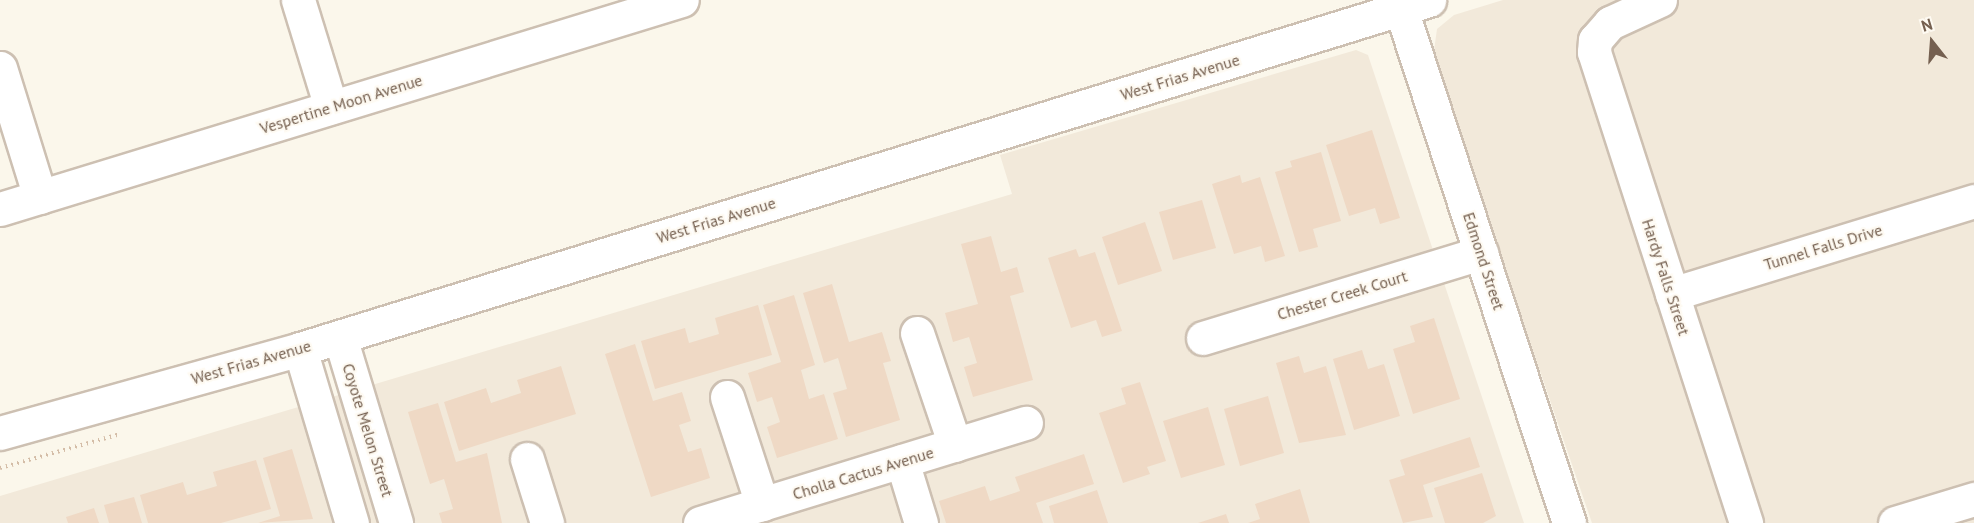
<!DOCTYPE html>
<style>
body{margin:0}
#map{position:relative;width:1974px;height:523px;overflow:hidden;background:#fbf7eb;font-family:"PT Sans",sans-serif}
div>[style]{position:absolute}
.residential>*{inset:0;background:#f2e9da}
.building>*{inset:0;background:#efd9c5}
.path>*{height:4px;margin-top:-2px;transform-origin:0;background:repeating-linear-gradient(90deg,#d4bda7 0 1.5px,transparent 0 6px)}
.roads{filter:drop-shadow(2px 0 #cdc0b2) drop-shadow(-2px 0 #cdc0b2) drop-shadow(0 2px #cdc0b2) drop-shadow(0 -2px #cdc0b2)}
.minor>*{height:33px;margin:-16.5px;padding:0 16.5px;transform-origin:16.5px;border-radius:16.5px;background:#fff}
span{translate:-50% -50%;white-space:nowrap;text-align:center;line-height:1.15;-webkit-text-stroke:4.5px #fefaf2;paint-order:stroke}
.street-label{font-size:16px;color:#756050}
.north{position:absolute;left:1902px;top:12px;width:60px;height:60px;-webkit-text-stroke:4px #fefaf2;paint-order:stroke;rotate:343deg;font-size:16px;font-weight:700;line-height:24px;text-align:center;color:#756050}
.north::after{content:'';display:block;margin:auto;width:21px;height:27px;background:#756050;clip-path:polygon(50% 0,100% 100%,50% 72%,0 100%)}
</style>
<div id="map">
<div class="residential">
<div style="clip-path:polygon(1503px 0,1974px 0,1974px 523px,1592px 523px,1433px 58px,1437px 29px,1454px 15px)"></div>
<div style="clip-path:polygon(1356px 50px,1368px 55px,1524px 523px,0 523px,0 496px,1012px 194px,1000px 155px)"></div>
</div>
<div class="building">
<div style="clip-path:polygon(1372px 130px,1400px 218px,1380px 224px,1375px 208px,1349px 216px,1326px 145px)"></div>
<div style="clip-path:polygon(1321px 152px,1341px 221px,1313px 229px,1318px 247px,1299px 252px,1275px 172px,1292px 167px,1290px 161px)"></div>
<div style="clip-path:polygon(1240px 175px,1242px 183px,1260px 177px,1285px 256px,1265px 262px,1261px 246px,1234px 254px,1212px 184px)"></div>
<div style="clip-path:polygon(1202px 200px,1216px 248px,1173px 260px,1159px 212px)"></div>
<div style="clip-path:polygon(1145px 222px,1162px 271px,1118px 285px,1102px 237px)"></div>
<div style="clip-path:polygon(991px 236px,1001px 272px,1017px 267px,1024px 292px,1010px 296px,1033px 380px,973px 397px,964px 367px,977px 363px,969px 337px,953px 342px,945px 313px,978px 304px,961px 244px)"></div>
<div style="clip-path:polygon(1076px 249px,1079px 257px,1095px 252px,1122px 331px,1102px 337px,1096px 320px,1071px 328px,1048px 258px)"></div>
<div style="clip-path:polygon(832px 284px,849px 342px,882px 332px,891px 361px,883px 363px,900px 420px,846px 437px,833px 393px,847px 389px,838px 358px,824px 363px,803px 293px)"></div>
<div style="clip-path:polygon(794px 295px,815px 365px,801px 370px,809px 399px,824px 394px,838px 439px,777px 458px,767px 427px,780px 422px,772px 397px,757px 402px,748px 373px,781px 362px,763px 305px)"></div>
<div style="clip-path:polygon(758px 305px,772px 355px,655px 389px,641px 341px,685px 328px,689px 343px,719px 334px,715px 318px)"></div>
<div style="clip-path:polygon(1434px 318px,1460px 399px,1413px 414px,1393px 349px,1415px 342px,1410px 326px)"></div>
<div style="clip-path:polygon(635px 344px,653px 401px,682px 392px,691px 421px,679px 425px,688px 452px,701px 448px,710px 478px,651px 497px,605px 354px)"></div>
<div style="clip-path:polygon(1362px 350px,1368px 369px,1384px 364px,1400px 416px,1354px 430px,1333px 359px)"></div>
<div style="clip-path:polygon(1299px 356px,1304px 373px,1326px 366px,1346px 435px,1299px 443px,1276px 363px)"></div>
<div style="clip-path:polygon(561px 366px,576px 414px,459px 451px,444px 402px,486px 388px,491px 403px,521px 393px,517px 380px)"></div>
<div style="clip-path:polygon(1140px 382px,1166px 461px,1147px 467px,1150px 474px,1123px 483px,1099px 413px,1126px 404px,1121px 388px)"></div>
<div style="clip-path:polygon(1268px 396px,1284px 453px,1240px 466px,1224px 409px)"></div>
<div style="clip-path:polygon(438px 403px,456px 462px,487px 453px,502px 523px,442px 523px,439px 513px,453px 509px,444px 479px,430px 484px,408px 412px)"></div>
<div style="clip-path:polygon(1208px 407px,1225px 465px,1181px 478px,1163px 421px)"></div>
<div style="clip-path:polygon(1470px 437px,1480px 467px,1423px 485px,1433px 517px,1403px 523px,1389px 480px,1405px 475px,1400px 460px)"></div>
<div style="clip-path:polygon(292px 449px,313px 519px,258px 523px,280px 516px,263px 458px)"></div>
<div style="clip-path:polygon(1084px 454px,1094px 484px,1036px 503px,1043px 523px,946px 523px,939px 501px,985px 486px,990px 501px,1020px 491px,1015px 477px)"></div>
<div style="clip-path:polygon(256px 460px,271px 509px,221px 523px,148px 523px,140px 495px,183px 482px,187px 495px,217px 486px,213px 472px)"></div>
<div style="clip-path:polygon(1482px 473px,1496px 516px,1483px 523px,1445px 523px,1434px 488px)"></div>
<div style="clip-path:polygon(1300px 489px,1310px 523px,1248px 523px,1260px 519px,1255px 504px)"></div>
<div style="clip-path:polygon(1097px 490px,1108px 523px,1054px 523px,1049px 506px)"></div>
<div style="clip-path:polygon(134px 497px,142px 523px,109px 523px,104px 505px)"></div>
<div style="clip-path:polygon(94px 508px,99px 523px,68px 523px,66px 517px)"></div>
<div style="clip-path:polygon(1226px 514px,1229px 523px,1198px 523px)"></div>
</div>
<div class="path">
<div style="left:0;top:468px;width:125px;rotate:-15.8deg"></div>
</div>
<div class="roads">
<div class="minor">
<div style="left:298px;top:0;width:112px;rotate:72.9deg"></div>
<div style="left:1398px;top:0;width:550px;rotate:71.89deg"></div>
<div style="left:1660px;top:0;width:55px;rotate:155.3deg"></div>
<div style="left:1610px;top:23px;width:23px;rotate:131deg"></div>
<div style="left:1595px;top:40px;width:12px;rotate:95deg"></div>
<div style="left:1594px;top:52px;width:495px;rotate:72.1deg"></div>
<div style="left:0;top:68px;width:135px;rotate:72.8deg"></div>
<div style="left:0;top:209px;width:713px;rotate:-17.04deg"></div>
<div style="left:1672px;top:294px;width:316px;rotate:-17.1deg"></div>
<div style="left:917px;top:333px;width:118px;rotate:71.3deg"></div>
<div style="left:340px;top:337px;width:194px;rotate:73.2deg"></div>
<div style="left:1203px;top:338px;width:291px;rotate:-17deg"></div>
<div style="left:300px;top:349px;width:182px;rotate:73.4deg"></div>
<div style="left:727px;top:397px;width:113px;rotate:71.9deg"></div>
<div style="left:0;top:433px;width:312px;rotate:-15.6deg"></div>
<div style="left:300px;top:349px;width:1182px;rotate:-17.18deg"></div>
<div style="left:527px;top:459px;width:67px;rotate:72.6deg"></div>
<div style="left:902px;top:461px;width:65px;rotate:73deg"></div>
<div style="left:700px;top:523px;width:341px;rotate:-17.1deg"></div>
<div style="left:1895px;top:523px;width:83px;rotate:-16.9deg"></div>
</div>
</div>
<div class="street-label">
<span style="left:1180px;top:77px;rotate:-17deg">West Frias Avenue</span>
<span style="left:341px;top:104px;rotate:-17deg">Vespertine Moon Avenue</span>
<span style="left:716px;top:220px;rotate:-17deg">West Frias Avenue</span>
<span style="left:1823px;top:247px;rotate:-17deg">Tunnel Falls Drive</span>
<span style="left:1484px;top:261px;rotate:72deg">Edmond Street</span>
<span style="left:1666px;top:277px;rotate:72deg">Hardy Falls Street</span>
<span style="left:1342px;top:295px;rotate:-17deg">Chester Creek Court</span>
<span style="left:251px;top:362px;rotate:-16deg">West Frias Avenue</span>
<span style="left:368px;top:430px;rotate:73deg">Coyote Melon Street</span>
<span style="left:863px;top:473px;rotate:-17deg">Cholla Cactus Avenue</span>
</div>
<div class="north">N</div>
</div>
